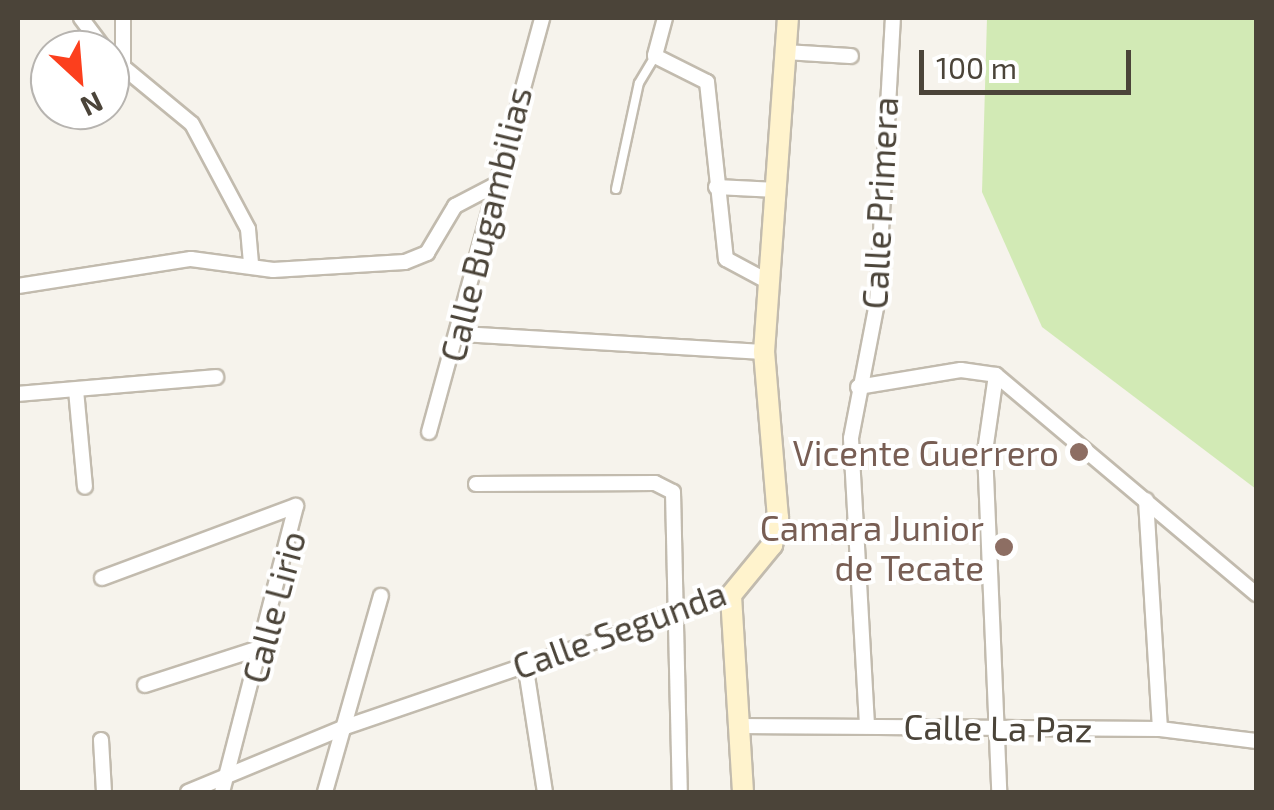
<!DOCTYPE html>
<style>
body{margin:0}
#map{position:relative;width:1274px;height:810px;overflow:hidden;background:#f6f3ec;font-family:"Exo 2",sans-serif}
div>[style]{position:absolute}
.green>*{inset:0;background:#d2eab5}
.roads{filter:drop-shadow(2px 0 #c2bbae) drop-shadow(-2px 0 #c2bbae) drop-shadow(0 2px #c2bbae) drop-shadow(0 -2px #c2bbae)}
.lane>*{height:8px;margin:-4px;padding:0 4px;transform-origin:4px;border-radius:4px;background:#fff}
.street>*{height:14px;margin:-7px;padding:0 7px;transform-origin:7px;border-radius:7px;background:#fff}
.secondary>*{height:20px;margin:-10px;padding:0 10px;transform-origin:10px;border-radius:10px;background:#fff3cd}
.dots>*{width:28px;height:28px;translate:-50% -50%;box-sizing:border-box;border:5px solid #fff;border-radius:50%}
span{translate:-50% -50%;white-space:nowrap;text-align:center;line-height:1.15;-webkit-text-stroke:8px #fff;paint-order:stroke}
.street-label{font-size:35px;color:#4b4439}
.education-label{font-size:35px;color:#785e54}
.right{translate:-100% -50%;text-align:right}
.frame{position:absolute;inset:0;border:20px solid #4b4439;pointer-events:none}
.north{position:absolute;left:30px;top:30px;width:100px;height:100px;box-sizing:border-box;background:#fff;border:2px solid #b7b4b0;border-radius:50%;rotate:154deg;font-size:28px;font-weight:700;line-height:40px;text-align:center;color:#4b4439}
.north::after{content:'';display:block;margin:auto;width:35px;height:45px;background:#fc3f1d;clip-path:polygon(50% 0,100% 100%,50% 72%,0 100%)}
.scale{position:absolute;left:919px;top:50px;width:212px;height:45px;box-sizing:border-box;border:5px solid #4b4439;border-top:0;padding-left:12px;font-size:30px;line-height:35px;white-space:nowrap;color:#4b4439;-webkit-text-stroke:8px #fff;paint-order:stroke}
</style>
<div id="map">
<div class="green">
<div style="clip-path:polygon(987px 18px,1256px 18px,1256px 489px,1042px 327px,982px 192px)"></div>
</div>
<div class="roads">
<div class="lane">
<div style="left:616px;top:189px;width:108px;rotate:-77.8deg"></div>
<div style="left:639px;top:83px;width:31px;rotate:-59deg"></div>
</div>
<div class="street">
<div style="left:81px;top:18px;width:40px;rotate:53deg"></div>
<div style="left:123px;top:18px;width:49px;rotate:90deg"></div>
<div style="left:123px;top:67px;width:89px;rotate:39.6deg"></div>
<div style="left:192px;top:124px;width:119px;rotate:61.9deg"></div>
<div style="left:248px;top:229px;width:36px;rotate:85deg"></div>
<div style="left:665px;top:18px;width:39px;rotate:105deg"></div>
<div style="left:655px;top:56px;width:58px;rotate:26.6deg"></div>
<div style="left:707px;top:82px;width:178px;rotate:83.9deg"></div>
<div style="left:726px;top:259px;width:47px;rotate:28.2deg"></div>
<div style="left:784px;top:52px;width:67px;rotate:3.4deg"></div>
<div style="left:716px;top:187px;width:61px;rotate:2.8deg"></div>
<div style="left:18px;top:286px;width:175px;rotate:-8.9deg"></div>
<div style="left:191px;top:259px;width:83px;rotate:7.6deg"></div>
<div style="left:273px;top:270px;width:132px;rotate:-3.5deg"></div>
<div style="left:405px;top:262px;width:24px;rotate:-22deg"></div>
<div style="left:427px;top:253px;width:55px;rotate:-59.2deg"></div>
<div style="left:455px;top:206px;width:52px;rotate:-27.6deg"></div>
<div style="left:460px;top:334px;width:305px;rotate:3.4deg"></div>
<div style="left:996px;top:375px;width:77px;rotate:98.2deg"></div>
<div style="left:985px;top:451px;width:341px;rotate:87.6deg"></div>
<div style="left:858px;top:387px;width:104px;rotate:-9.4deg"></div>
<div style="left:961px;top:370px;width:35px;rotate:8deg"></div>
<div style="left:996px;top:375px;width:340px;rotate:40.1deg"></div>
<div style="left:76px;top:390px;width:97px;rotate:84.7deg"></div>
<div style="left:18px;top:394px;width:199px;rotate:-4.9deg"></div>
<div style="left:429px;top:432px;width:429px;rotate:-74.7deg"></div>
<div style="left:476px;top:484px;width:179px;rotate:-0.3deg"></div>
<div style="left:655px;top:483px;width:20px;rotate:27deg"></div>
<div style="left:673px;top:492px;width:300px;rotate:88.7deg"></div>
<div style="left:1146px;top:500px;width:229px;rotate:86.5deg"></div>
<div style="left:102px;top:578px;width:207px;rotate:-20.4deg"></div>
<div style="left:296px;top:506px;width:295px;rotate:104.5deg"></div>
<div style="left:525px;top:663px;width:131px;rotate:81.2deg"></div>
<div style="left:145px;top:685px;width:124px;rotate:-17.9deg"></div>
<div style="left:867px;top:725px;width:287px;rotate:-93.2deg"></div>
<div style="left:851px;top:438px;width:137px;rotate:-79.1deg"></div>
<div style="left:877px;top:303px;width:285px;rotate:-86.8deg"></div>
<div style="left:738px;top:726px;width:422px;rotate:0.4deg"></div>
<div style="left:1160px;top:729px;width:97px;rotate:7.1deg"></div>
<div style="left:101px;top:740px;width:52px;rotate:86.7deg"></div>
<div style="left:188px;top:792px;width:170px;rotate:-22.5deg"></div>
<div style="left:345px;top:727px;width:408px;rotate:-18.9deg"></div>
<div style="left:325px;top:792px;width:204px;rotate:-74.1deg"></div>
</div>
<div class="secondary">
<div style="left:743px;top:792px;width:197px;rotate:-93.5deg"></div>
<div style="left:731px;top:595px;width:65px;rotate:-50.6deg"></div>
<div style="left:772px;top:545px;width:28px;rotate:-77deg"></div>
<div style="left:778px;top:518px;width:167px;rotate:-94.8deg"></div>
<div style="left:764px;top:352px;width:335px;rotate:-85.9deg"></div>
</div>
</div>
<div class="dots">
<div style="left:1079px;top:452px;background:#8d6e63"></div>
<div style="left:1004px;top:547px;background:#8d6e63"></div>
</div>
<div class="street-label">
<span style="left:879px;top:203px;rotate:-87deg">Calle Primera</span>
<span style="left:485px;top:224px;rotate:-76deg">Calle Bugambilias</span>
<span style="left:273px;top:607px;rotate:-75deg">Calle Lirio</span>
<span style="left:619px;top:629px;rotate:-20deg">Calle Segunda</span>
<span style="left:998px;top:727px;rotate:1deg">Calle La Paz</span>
</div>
<div class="education-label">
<span class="right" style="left:1059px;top:452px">Vicente Guerrero</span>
<span class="right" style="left:984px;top:547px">Camara Junior<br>de Tecate</span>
</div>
<div class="frame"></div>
<div class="north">N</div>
<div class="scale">100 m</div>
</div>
